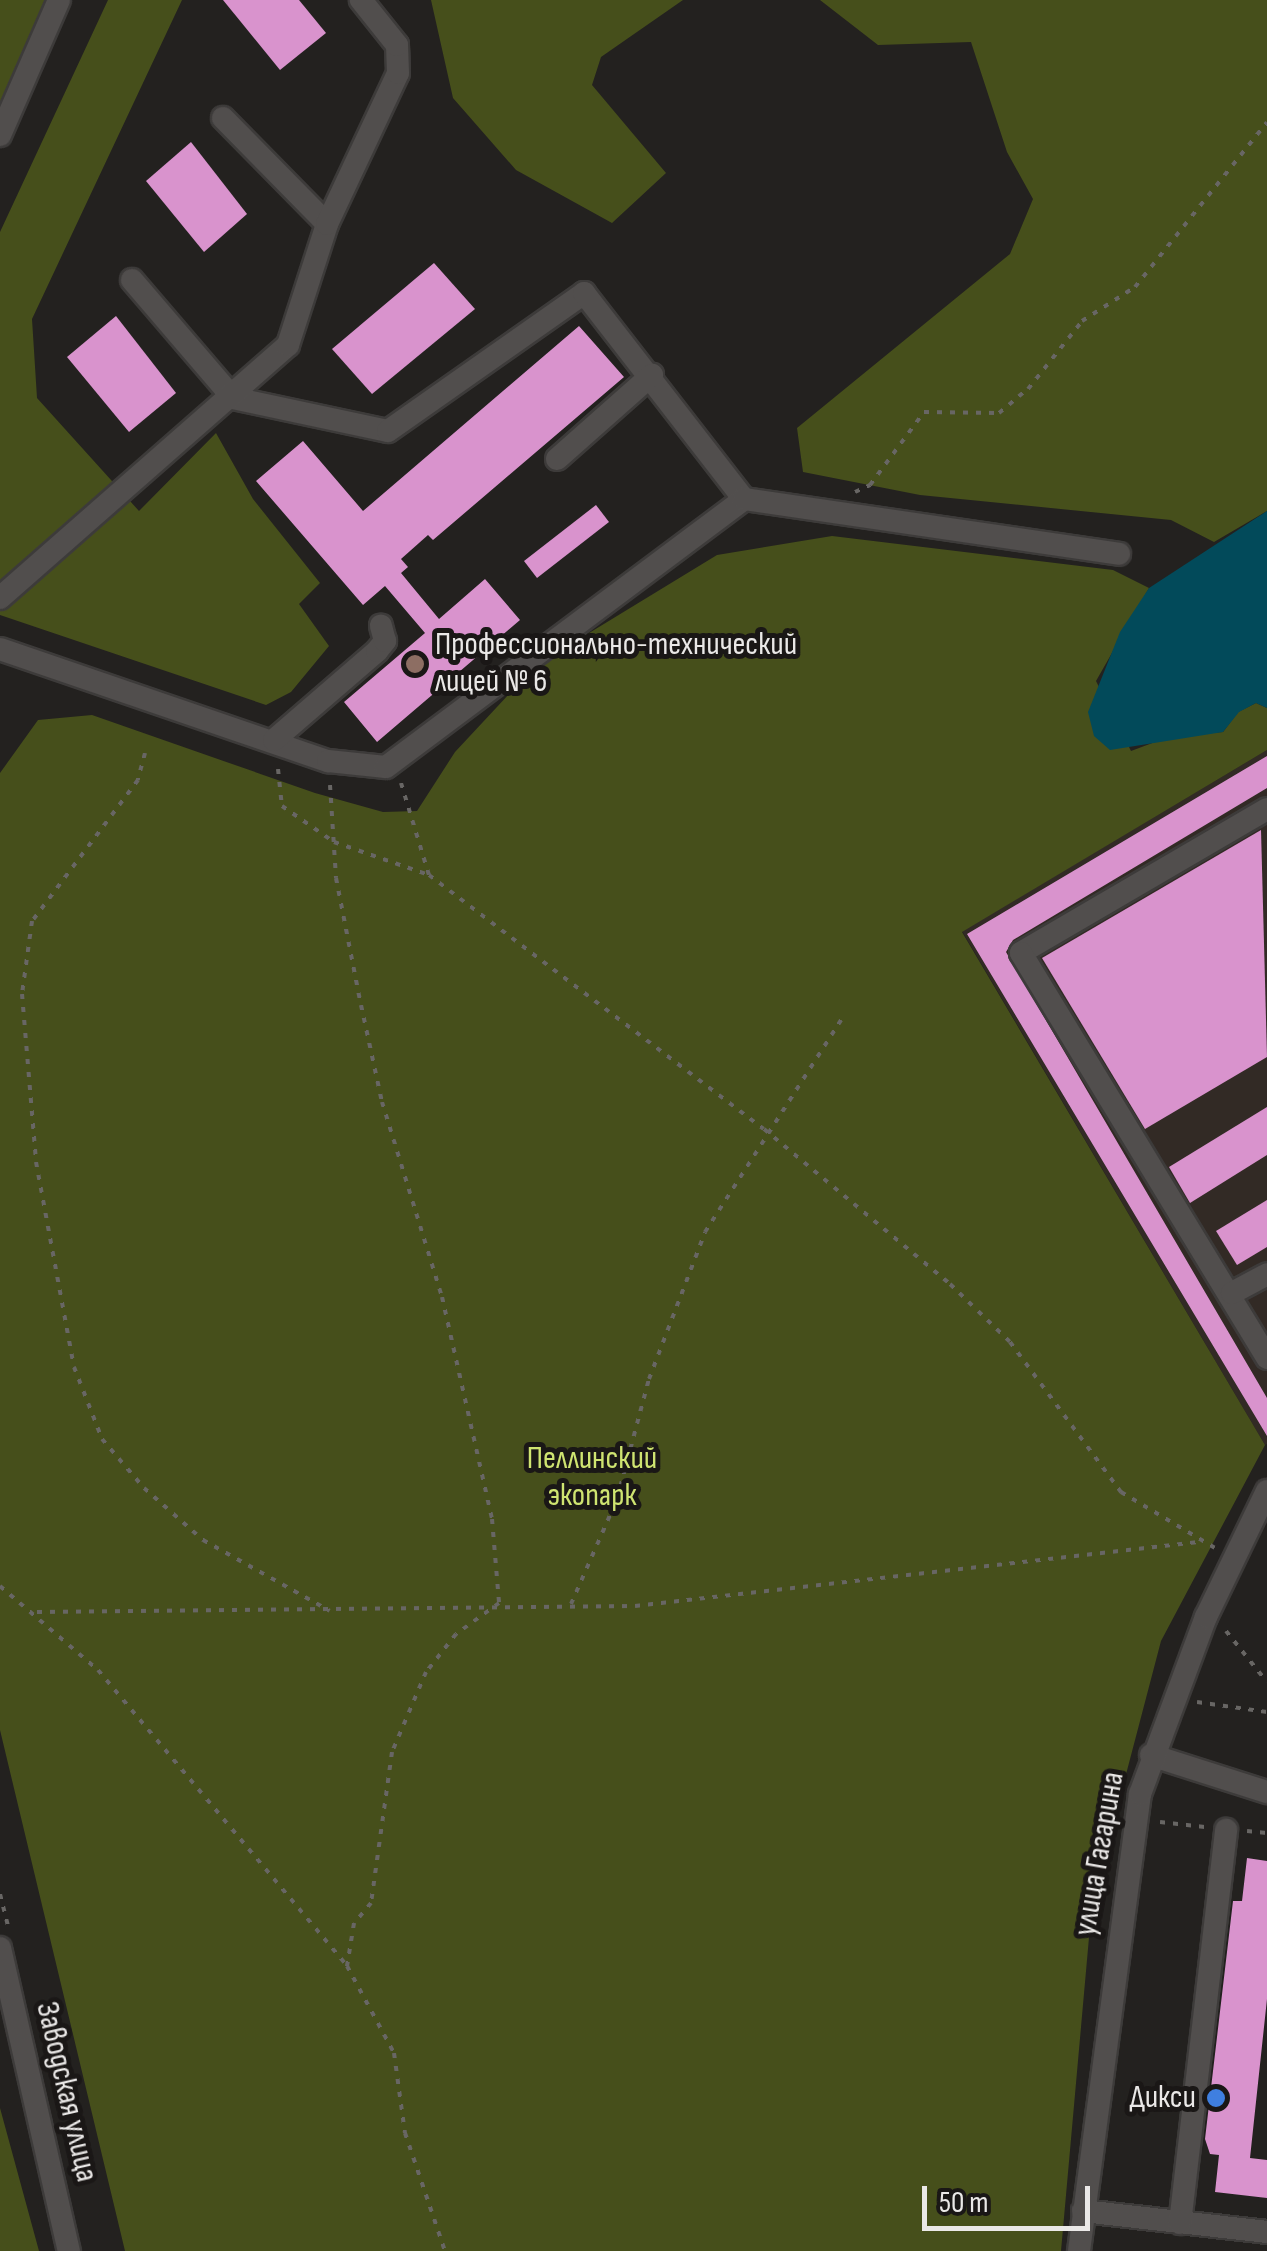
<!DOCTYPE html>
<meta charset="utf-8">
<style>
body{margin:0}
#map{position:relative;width:1267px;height:2251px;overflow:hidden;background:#23211f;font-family:"Sofia Sans Condensed",sans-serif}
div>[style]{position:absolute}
.built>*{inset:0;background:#322a25}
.green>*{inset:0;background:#464f1b}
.water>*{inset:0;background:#024a5a}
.building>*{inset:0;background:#d993cd}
.path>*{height:4px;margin-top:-2px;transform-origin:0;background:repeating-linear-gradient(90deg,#686664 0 5px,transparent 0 13px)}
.roads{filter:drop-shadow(2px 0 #3d3b3a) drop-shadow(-2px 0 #3d3b3a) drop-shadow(0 2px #3d3b3a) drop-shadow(0 -2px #3d3b3a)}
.minor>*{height:22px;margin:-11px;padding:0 11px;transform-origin:11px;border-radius:11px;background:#514e4d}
.dots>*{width:28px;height:28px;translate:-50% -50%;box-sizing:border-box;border:5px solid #1a1716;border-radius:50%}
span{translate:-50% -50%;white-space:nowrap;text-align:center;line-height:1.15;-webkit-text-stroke:10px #1a1716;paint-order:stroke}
.poi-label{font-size:32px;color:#eae8e7}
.left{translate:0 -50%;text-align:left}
.right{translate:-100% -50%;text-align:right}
.park-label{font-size:32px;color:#cfe471}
.street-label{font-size:32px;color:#eae8e7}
.scale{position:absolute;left:922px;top:2186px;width:168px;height:45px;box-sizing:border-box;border:5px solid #eae8e7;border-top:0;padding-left:12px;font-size:30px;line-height:35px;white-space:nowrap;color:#eae8e7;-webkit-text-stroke:8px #1a1716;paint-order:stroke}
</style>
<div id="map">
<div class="built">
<div style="clip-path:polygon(1267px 750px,1267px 1444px,1265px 1445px,962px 931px)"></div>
</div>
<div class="green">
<div style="clip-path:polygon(0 0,50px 0,0 110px)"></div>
<div style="clip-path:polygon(108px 0,182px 0,32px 319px,37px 398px,139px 511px,216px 433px,253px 499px,320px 583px,299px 604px,329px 646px,291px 692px,266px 705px,0 615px,0 232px)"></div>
<div style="clip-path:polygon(431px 0,683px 0,601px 57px,592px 85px,666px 173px,612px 223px,516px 170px,453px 98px)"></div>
<div style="clip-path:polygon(820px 0,1267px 0,1267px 511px,1214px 542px,1171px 520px,920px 495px,803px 472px,797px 428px,1010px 254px,1033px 199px,1007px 152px,971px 42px,878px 45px)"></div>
<div style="clip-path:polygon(832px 536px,1113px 570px,1149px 588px,1096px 681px,1131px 751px,1171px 736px,1223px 732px,1238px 712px,1256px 703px,1267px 708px,1267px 750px,962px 932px,1265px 1445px,1161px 1641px,1092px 1904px,1061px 2251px,125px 2251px,0 1730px,0 773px,38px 720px,92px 715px,315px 793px,383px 812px,417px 811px,455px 752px,535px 666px,717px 555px)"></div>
<div style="clip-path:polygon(0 2108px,39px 2251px,0 2251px)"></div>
</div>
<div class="water">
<div style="clip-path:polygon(1267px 511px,1267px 708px,1256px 703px,1239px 712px,1223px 732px,1110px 750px,1094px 736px,1088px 712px,1120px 632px,1149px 588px)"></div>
</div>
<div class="building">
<div style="clip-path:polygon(223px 0,299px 0,326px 33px,280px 70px)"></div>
<div style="clip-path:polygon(191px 142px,247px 214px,204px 252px,146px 181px)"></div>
<div style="clip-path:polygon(434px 263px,475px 309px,372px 394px,332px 349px)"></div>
<div style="clip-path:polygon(116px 316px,176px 393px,129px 432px,67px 357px)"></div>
<div style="clip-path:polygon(579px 326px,624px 377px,433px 540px,428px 535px,401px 559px,408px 567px,401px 573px,439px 619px,485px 579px,520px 620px,377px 742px,344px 702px,425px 633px,385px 586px,363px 605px,256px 481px,303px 441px,363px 511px)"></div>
<div style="clip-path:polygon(596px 505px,609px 522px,537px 578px,524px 561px)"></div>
<div style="clip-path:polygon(1267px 756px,1267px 788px,1013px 940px,1006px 952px,1267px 1398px,1267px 1436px,967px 934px)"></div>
<div style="clip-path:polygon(1261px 830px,1267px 1057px,1145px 1129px,1042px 958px)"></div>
<div style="clip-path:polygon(1267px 1107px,1267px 1155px,1190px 1203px,1169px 1167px)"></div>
<div style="clip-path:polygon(1267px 1200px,1267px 1247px,1237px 1265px,1216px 1231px)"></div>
<div style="clip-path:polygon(1247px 1858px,1267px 1861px,1267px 1999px,1250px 2158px,1267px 2160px,1267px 2198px,1215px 2192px,1219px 2155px,1210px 2154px,1205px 2139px,1233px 1901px,1242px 1901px)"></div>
</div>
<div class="path">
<div style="left:855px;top:492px;width:17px;rotate:-25deg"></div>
<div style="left:870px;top:485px;width:91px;rotate:-53.5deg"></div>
<div style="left:924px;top:412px;width:75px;rotate:0.8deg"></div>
<div style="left:999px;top:413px;width:38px;rotate:-40deg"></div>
<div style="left:1028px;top:389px;width:87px;rotate:-51.5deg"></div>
<div style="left:1082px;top:321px;width:63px;rotate:-32.7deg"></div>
<div style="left:1135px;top:287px;width:211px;rotate:-51.3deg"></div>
<div style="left:145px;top:753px;width:28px;rotate:105deg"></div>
<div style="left:138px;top:780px;width:176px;rotate:126.9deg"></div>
<div style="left:32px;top:921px;width:74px;rotate:97.8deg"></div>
<div style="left:22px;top:994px;width:169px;rotate:85.2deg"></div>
<div style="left:36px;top:1162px;width:208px;rotate:79.5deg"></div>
<div style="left:74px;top:1367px;width:77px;rotate:68.7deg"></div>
<div style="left:102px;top:1439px;width:65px;rotate:49.4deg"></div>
<div style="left:144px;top:1488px;width:79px;rotate:41.4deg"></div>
<div style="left:203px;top:1540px;width:145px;rotate:29.2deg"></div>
<div style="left:278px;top:769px;width:37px;rotate:84deg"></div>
<div style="left:282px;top:806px;width:63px;rotate:34.7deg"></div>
<div style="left:334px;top:842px;width:101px;rotate:19.2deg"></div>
<div style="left:401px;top:783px;width:96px;rotate:73.1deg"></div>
<div style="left:429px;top:875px;width:420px;rotate:37.2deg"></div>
<div style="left:764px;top:1129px;width:242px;rotate:39.8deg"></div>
<div style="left:950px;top:1284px;width:83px;rotate:44deg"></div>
<div style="left:1010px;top:1342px;width:187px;rotate:53.5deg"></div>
<div style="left:1121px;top:1492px;width:109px;rotate:30.8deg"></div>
<div style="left:330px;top:785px;width:93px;rotate:86.3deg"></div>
<div style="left:336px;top:878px;width:129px;rotate:78.9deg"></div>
<div style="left:361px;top:1005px;width:99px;rotate:77.8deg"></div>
<div style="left:382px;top:1102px;width:204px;rotate:72.9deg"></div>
<div style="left:442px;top:1297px;width:228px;rotate:77.3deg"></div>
<div style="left:492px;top:1519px;width:84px;rotate:85.2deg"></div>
<div style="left:499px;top:1603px;width:53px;rotate:144.2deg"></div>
<div style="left:456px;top:1634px;width:48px;rotate:128.3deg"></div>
<div style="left:426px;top:1672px;width:87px;rotate:113deg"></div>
<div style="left:392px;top:1752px;width:152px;rotate:97.9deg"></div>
<div style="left:371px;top:1903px;width:26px;rotate:130deg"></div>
<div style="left:354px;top:1923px;width:44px;rotate:99.2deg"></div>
<div style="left:0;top:1586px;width:129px;rotate:40.6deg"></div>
<div style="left:98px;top:1670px;width:387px;rotate:49.9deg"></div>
<div style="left:347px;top:1966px;width:99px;rotate:61.6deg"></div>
<div style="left:394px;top:2053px;width:81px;rotate:82.2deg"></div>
<div style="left:405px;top:2133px;width:125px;rotate:71.3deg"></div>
<div style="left:571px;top:1604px;width:115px;rotate:-66.3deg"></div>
<div style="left:617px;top:1499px;width:124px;rotate:-75.1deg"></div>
<div style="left:649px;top:1379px;width:157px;rotate:-69.1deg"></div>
<div style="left:705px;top:1232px;width:252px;rotate:-57.3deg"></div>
<div style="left:37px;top:1612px;width:598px;rotate:-0.57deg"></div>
<div style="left:635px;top:1606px;width:567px;rotate:-6.49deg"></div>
<div style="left:1226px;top:1631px;width:65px;rotate:51.2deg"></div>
<div style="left:1197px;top:1702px;width:71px;rotate:8.1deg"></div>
<div style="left:1160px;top:1822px;width:45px;rotate:6.3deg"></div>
<div style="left:1247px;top:1831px;width:20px;rotate:6deg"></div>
<div style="left:0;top:1894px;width:33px;rotate:76deg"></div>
</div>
<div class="roads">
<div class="minor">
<div style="left:223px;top:118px;width:148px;rotate:45.5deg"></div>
<div style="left:0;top:135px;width:147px;rotate:-66.4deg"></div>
<div style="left:132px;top:280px;width:155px;rotate:49.4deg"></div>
<div style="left:233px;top:398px;width:158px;rotate:12deg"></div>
<div style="left:388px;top:431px;width:240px;rotate:-35.1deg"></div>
<div style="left:584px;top:293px;width:261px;rotate:52.2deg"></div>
<div style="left:557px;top:459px;width:127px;rotate:-41.5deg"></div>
<div style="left:0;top:598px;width:383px;rotate:-41.3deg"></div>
<div style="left:288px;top:345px;width:127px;rotate:-72.1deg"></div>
<div style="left:327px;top:224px;width:167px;rotate:-64.8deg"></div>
<div style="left:398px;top:73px;width:28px;rotate:-92deg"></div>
<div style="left:397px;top:45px;width:58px;rotate:-128.7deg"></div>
<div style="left:0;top:649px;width:347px;rotate:18.9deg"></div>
<div style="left:328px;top:761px;width:58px;rotate:5.9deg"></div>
<div style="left:386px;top:767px;width:447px;rotate:-36.8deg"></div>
<div style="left:744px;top:499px;width:379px;rotate:8.3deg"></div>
<div style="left:274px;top:740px;width:136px;rotate:-40.8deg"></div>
<div style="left:377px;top:651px;width:13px;rotate:-51deg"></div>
<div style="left:385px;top:641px;width:16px;rotate:-105deg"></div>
<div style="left:1267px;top:809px;width:285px;rotate:149.7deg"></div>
<div style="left:1021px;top:953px;width:474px;rotate:58.7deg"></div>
<div style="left:1232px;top:1293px;width:40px;rotate:-28deg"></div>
<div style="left:1151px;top:1755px;width:122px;rotate:17.7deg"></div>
<div style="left:0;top:1948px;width:311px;rotate:77.2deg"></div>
<div style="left:1083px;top:2211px;width:185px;rotate:6.5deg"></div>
<div style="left:1180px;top:2223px;width:396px;rotate:-83.3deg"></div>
<div style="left:1079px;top:2251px;width:461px;rotate:-82.4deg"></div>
<div style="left:1140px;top:1794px;width:189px;rotate:-69.6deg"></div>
<div style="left:1206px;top:1617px;width:140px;rotate:-64.2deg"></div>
</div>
</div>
<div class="dots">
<div style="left:415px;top:664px;background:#8d6e63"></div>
<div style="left:1216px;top:2098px;background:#3f7fe0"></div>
</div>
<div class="poi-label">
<span class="left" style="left:435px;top:664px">Профессионально-технический<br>лицей № 6</span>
<span class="right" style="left:1196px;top:2098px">Дикси</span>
</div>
<div class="park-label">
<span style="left:592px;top:1478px">Пеллинский<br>экопарк</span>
</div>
<div class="street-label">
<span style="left:1100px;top:1854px;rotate:-80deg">улица Гагарина</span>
<span style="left:66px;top:2092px;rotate:77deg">Заводская улица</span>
</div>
<div class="scale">50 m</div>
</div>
